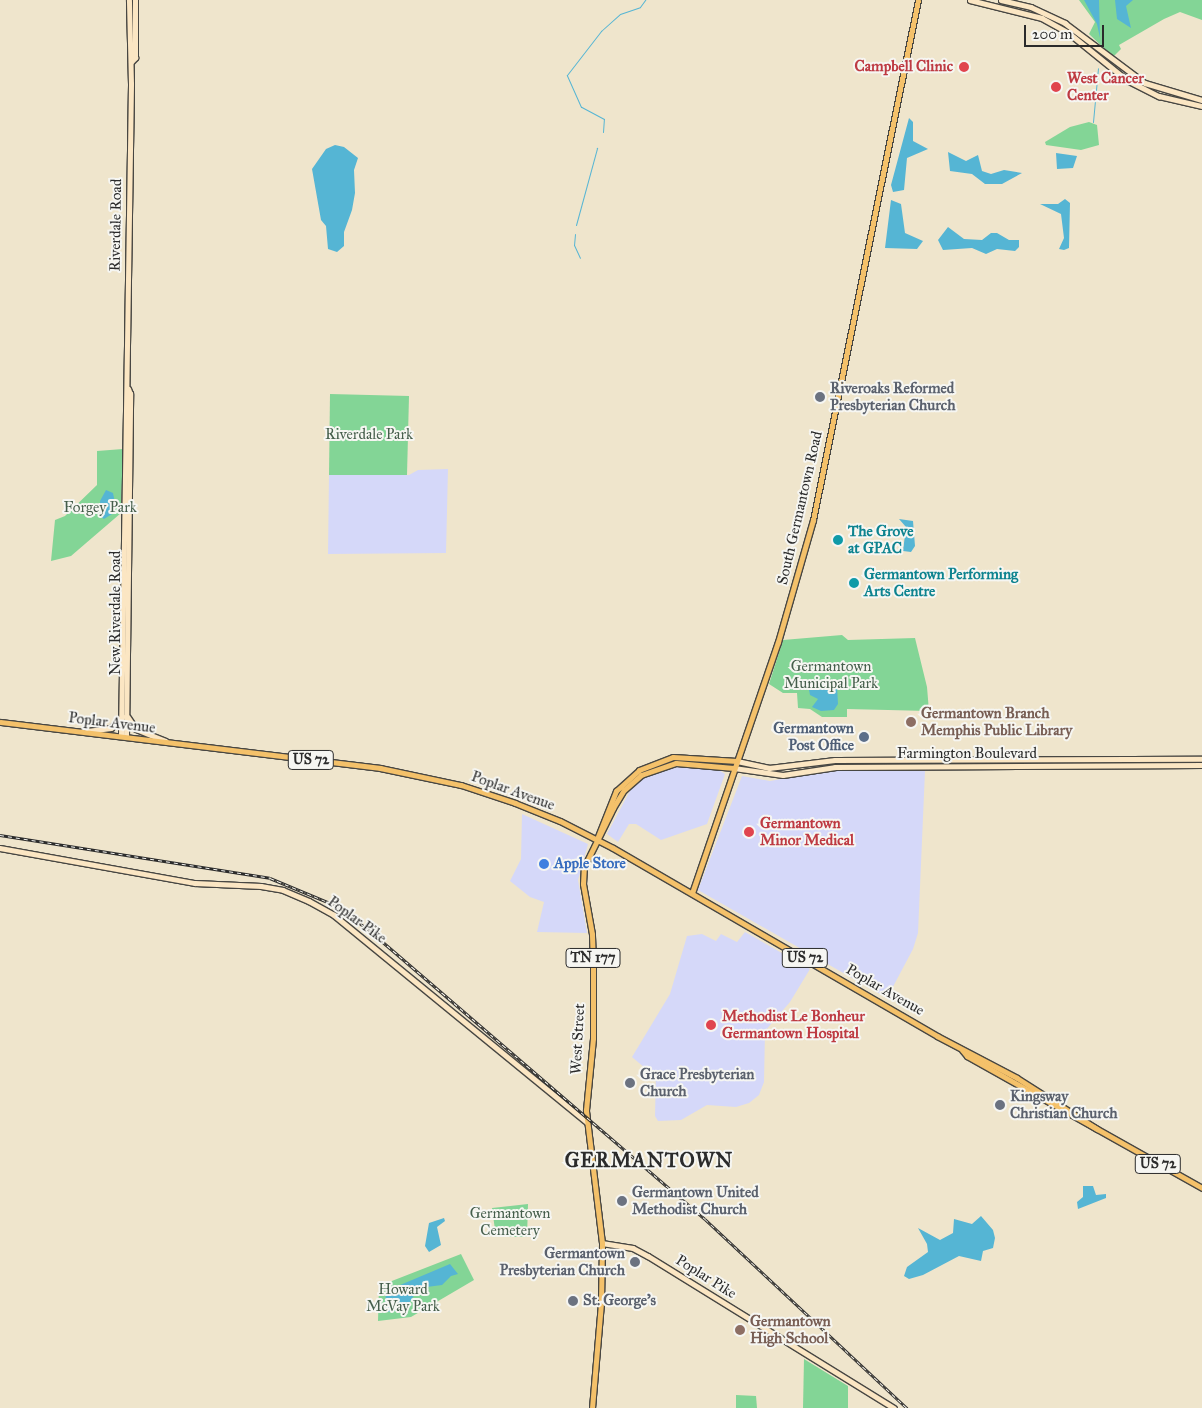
<!DOCTYPE html>
<style>
body{margin:0}
#map{position:relative;width:1202px;height:1408px;overflow:hidden;background:#efe5cc;font-family:"IM FELL Great Primer",serif}
div>[style]{position:absolute}
.built>*{inset:0;background:#d5d8f9}
.green>*{inset:0;background:#83d596}
.water>*{inset:0;background:#55b5d4}
.stream>*{height:1px;margin:-0.5px;padding:0 0.5px;transform-origin:0.5px;border-radius:0.5px;background:#55b5d4}
.roads{filter:drop-shadow(1px 0 #484743) drop-shadow(-1px 0 #484743) drop-shadow(0 1px #484743) drop-shadow(0 -1px #484743)}
.secondary>*{height:4.5px;margin:-2.25px;padding:0 2.25px;transform-origin:2.25px;border-radius:2.25px;background:#fbe6c3}
.primary>*{height:5px;margin:-2.5px;padding:0 2.5px;transform-origin:2.5px;border-radius:2.5px;background:#f4c16a}
.rail>*{height:3px;margin-top:-1.5px;transform-origin:0;background:repeating-linear-gradient(90deg,#f6f6f2 0 4px,#2b2b2b 0 8px);box-sizing:border-box;border-block:1px solid #2b2b2b}
.dots>*{width:14px;height:14px;translate:-50% -50%;box-sizing:border-box;border:2px solid #f6f6f2;border-radius:50%}
span{translate:-50% -50%;white-space:nowrap;text-align:center;line-height:1.15;-webkit-text-stroke:4px #f6f6f2;paint-order:stroke}
.shield-label span{padding:1px 4px;background:#f6f6f2;border:1px solid;border-radius:4px;-webkit-text-stroke-width:0}
.shield-label{font-size:14px;color:#2b2b2b;font-weight:700}
.health-label{font-size:15px;color:#be3a42;font-weight:700}
.right{translate:-100% -50%;text-align:right}
.left{translate:0 -50%;text-align:left}
.street-label{font-size:15px;color:#2b2b2b}
.worship-label{font-size:15px;color:#5b616d;font-weight:700}
.park-label{font-size:15px;color:#455e4b}
.culture-label{font-size:15px;color:#0d838f;font-weight:700}
.education-label{font-size:15px;color:#785e54;font-weight:700}
.service-label{font-size:15px;color:#4e5e75;font-weight:700}
.shop-label{font-size:15px;color:#366cbe;font-weight:700}
.district-label{font-size:20px;color:#2b2b2b;font-weight:700;letter-spacing:1px}
.scale{position:absolute;left:1024px;top:25px;width:80px;height:22px;box-sizing:border-box;border:2px solid #2b2b2b;border-top:0;padding-left:6px;font-size:15px;line-height:18px;white-space:nowrap;color:#2b2b2b;-webkit-text-stroke:4px #f6f6f2;paint-order:stroke}
</style>
<div id="map">
<div class="built">
<div style="clip-path:polygon(448px 469px,446px 553px,328px 554px,329px 475px,409px 475px,418px 470px)"></div>
<div style="clip-path:polygon(682px 766px,719px 770px,725px 774px,707px 824px,661px 840px,636px 824px,629px 824px,618px 842px,607px 834px,632px 787px,648px 775px)"></div>
<div style="clip-path:polygon(833px 770px,925px 771px,918px 933px,913px 949px,887px 998px,698px 890px,742px 776px,770px 781px)"></div>
<div style="clip-path:polygon(522px 814px,588px 844px,578px 880px,587px 933px,537px 932px,544px 902px,530px 897px,510px 881px,521px 859px)"></div>
<div style="clip-path:polygon(745px 932px,810px 969px,790px 1002px,765px 1031px,764px 1082px,759px 1095px,749px 1103px,736px 1107px,707px 1105px,681px 1120px,658px 1121px,655px 1116px,656px 1071px,645px 1068px,632px 1057px,670px 994px,687px 936px,702px 934px,716px 941px,721px 934px,737px 942px)"></div>
</div>
<div class="green">
<div style="clip-path:polygon(1079px 0,1202px 0,1202px 20px,1180px 12px,1164px 19px,1119px 45px,1121px 49px,1113px 57px,1089px 34px,1095px 22px)"></div>
<div style="clip-path:polygon(1089px 122px,1097px 125px,1099px 145px,1081px 150px,1046px 145px,1045px 142px,1070px 127px)"></div>
<div style="clip-path:polygon(330px 394px,409px 396px,407px 475px,329px 475px)"></div>
<div style="clip-path:polygon(123px 449px,121px 513px,71px 556px,51px 561px,55px 520px,65px 516px,97px 485px,97px 451px)"></div>
<div style="clip-path:polygon(842px 635px,848px 640px,915px 638px,927px 687px,929px 711px,847px 709px,847px 717px,822px 717px,810px 709px,798px 708px,797px 693px,783px 693px,769px 684px,783px 640px)"></div>
<div style="clip-path:polygon(528px 1204px,527px 1237px,496px 1237px,492px 1208px)"></div>
<div style="clip-path:polygon(461px 1254px,474px 1280px,411px 1317px,378px 1321px,379px 1286px)"></div>
<div style="clip-path:polygon(804px 1359px,848px 1386px,848px 1408px,803px 1408px)"></div>
<div style="clip-path:polygon(736px 1395px,756px 1396px,757px 1408px,736px 1408px)"></div>
</div>
<div class="water">
<div style="clip-path:polygon(1084px 0,1099px 0,1100px 38px,1097px 24px)"></div>
<div style="clip-path:polygon(1115px 0,1133px 0,1126px 6px,1131px 28px,1117px 19px)"></div>
<div style="clip-path:polygon(909px 118px,913px 122px,913px 141px,928px 149px,907px 158px,904px 190px,893px 192px,891px 185px)"></div>
<div style="clip-path:polygon(335px 145px,344px 147px,358px 158px,354px 170px,355px 193px,352px 210px,344px 232px,344px 246px,337px 252px,328px 249px,326px 226px,321px 220px,312px 169px,326px 149px)"></div>
<div style="clip-path:polygon(948px 152px,966px 161px,978px 155px,982px 171px,991px 174px,1004px 170px,1022px 173px,1002px 184px,985px 184px,972px 174px,950px 171px)"></div>
<div style="clip-path:polygon(1056px 153px,1077px 156px,1073px 168px,1057px 169px)"></div>
<div style="clip-path:polygon(1065px 199px,1070px 203px,1069px 248px,1064px 250px,1059px 249px,1064px 238px,1061px 214px,1040px 204px,1058px 204px)"></div>
<div style="clip-path:polygon(891px 200px,901px 204px,905px 233px,923px 241px,917px 249px,885px 248px)"></div>
<div style="clip-path:polygon(948px 227px,964px 239px,982px 240px,991px 233px,997px 233px,1009px 240px,1019px 240px,1019px 247px,1015px 251px,997px 249px,986px 254px,972px 248px,943px 250px,938px 240px)"></div>
<div style="clip-path:polygon(106px 490px,113px 493px,115px 503px,112px 514px,104px 519px,101px 517px,100px 501px)"></div>
<div style="clip-path:polygon(899px 519px,913px 521px,915px 546px,911px 552px,903px 551px,906px 527px)"></div>
<div style="clip-path:polygon(819px 683px,837px 686px,838px 704px,834px 710px,821px 711px,812px 707px,818px 699px,810px 695px,808px 685px)"></div>
<div style="clip-path:polygon(1083px 1186px,1093px 1186px,1096px 1195px,1106px 1194px,1106px 1198px,1078px 1209px,1077px 1202px,1083px 1197px)"></div>
<div style="clip-path:polygon(981px 1216px,993px 1230px,995px 1238px,993px 1248px,983px 1251px,981px 1261px,959px 1256px,923px 1275px,909px 1279px,904px 1276px,907px 1267px,928px 1252px,927px 1244px,918px 1228px,940px 1240px,953px 1233px,954px 1219px,972px 1224px)"></div>
<div style="clip-path:polygon(444px 1218px,445px 1221px,437px 1227px,441px 1245px,429px 1252px,425px 1246px,429px 1223px)"></div>
<div style="clip-path:polygon(450px 1264px,458px 1274px,451px 1276px,442px 1285px,419px 1288px,405px 1309px,388px 1312px,385px 1309px,386px 1291px)"></div>
</div>
<div class="stream">
<div style="left:1093px;top:122px;width:54px;rotate:-84.7deg"></div>
<div style="left:603px;top:132px;width:13px;rotate:-86deg"></div>
<div style="left:604px;top:119px;width:26px;rotate:-152deg"></div>
<div style="left:581px;top:107px;width:35px;rotate:-114deg"></div>
<div style="left:567px;top:75px;width:56px;rotate:-52.3deg"></div>
<div style="left:601px;top:31px;width:25px;rotate:-42deg"></div>
<div style="left:620px;top:14px;width:21px;rotate:-19deg"></div>
<div style="left:640px;top:7px;width:9px;rotate:-54deg"></div>
<div style="left:576px;top:225px;width:80px;rotate:-74.7deg"></div>
<div style="left:575px;top:234px;width:11px;rotate:95deg"></div>
<div style="left:574px;top:245px;width:14px;rotate:65deg"></div>
</div>
<div class="roads">
<div class="secondary">
<div style="left:970px;top:0;width:74px;rotate:14deg"></div>
<div style="left:1042px;top:18px;width:31px;rotate:29deg"></div>
<div style="left:1069px;top:33px;width:75px;rotate:39deg"></div>
<div style="left:1127px;top:80px;width:36px;rotate:27deg"></div>
<div style="left:1159px;top:96px;width:44px;rotate:13.1deg"></div>
<div style="left:1001px;top:0;width:31px;rotate:13deg"></div>
<div style="left:1031px;top:7px;width:38px;rotate:25deg"></div>
<div style="left:1065px;top:23px;width:100px;rotate:36.9deg"></div>
<div style="left:1145px;top:83px;width:59px;rotate:16.6deg"></div>
<div style="left:131px;top:62px;width:6px;rotate:-45deg"></div>
<div style="left:135px;top:58px;width:58px;rotate:-90deg"></div>
<div style="left:128px;top:717px;width:14px;rotate:56deg"></div>
<div style="left:136px;top:729px;width:32px;rotate:22deg"></div>
<div style="left:87px;top:731px;width:24px;rotate:-7deg"></div>
<div style="left:111px;top:728px;width:16px;rotate:-45deg"></div>
<div style="left:121px;top:736px;width:652px;rotate:-89.12deg"></div>
<div style="left:131px;top:84px;width:84px;rotate:-91.4deg"></div>
<div style="left:126px;top:737px;width:343px;rotate:-89.3deg"></div>
<div style="left:130px;top:394px;width:5px;rotate:-112deg"></div>
<div style="left:737px;top:761px;width:33px;rotate:12deg"></div>
<div style="left:769px;top:768px;width:66px;rotate:-6.9deg"></div>
<div style="left:835px;top:760px;width:367px;rotate:-0.2deg"></div>
<div style="left:734px;top:768px;width:49px;rotate:8.1deg"></div>
<div style="left:783px;top:775px;width:53px;rotate:-8.7deg"></div>
<div style="left:835px;top:767px;width:367px;rotate:-0.3deg"></div>
<div style="left:0;top:848px;width:198px;rotate:10.2deg"></div>
<div style="left:195px;top:883px;width:66px;rotate:2.6deg"></div>
<div style="left:261px;top:886px;width:22px;rotate:10deg"></div>
<div style="left:283px;top:890px;width:28px;rotate:23deg"></div>
<div style="left:309px;top:901px;width:29px;rotate:29deg"></div>
<div style="left:334px;top:915px;width:327px;rotate:39.3deg"></div>
<div style="left:602px;top:1243px;width:31px;rotate:9deg"></div>
<div style="left:633px;top:1248px;width:17px;rotate:28deg"></div>
<div style="left:648px;top:1256px;width:289px;rotate:31.7deg"></div>
</div>
<div class="primary">
<div style="left:0;top:722px;width:383px;rotate:6.9deg"></div>
<div style="left:380px;top:768px;width:83px;rotate:11.9deg"></div>
<div style="left:461px;top:785px;width:57px;rotate:18.4deg"></div>
<div style="left:515px;top:803px;width:48px;rotate:21.8deg"></div>
<div style="left:560px;top:821px;width:59px;rotate:27deg"></div>
<div style="left:613px;top:848px;width:375px;rotate:30.1deg"></div>
<div style="left:937px;top:1036px;width:90px;rotate:27.7deg"></div>
<div style="left:1017px;top:1078px;width:95px;rotate:32.5deg"></div>
<div style="left:597px;top:839px;width:52px;rotate:-68.4deg"></div>
<div style="left:616px;top:791px;width:31px;rotate:-42deg"></div>
<div style="left:639px;top:770px;width:36px;rotate:-21deg"></div>
<div style="left:673px;top:757px;width:64px;rotate:3.6deg"></div>
<div style="left:692px;top:893px;width:265px;rotate:-71.1deg"></div>
<div style="left:778px;top:642px;width:127px;rotate:-74deg"></div>
<div style="left:813px;top:520px;width:530px;rotate:-78.58deg"></div>
<div style="left:962px;top:1050px;width:8px;rotate:50deg"></div>
<div style="left:967px;top:1056px;width:270px;rotate:29.3deg"></div>
<div style="left:592px;top:1408px;width:106px;rotate:-85.1deg"></div>
<div style="left:601px;top:1302px;width:59px;rotate:-89deg"></div>
<div style="left:602px;top:1243px;width:134px;rotate:-96.9deg"></div>
<div style="left:586px;top:1110px;width:72px;rotate:-84.4deg"></div>
<div style="left:593px;top:1038px;width:74px;rotate:-90deg"></div>
<div style="left:593px;top:964px;width:30px;rotate:-92deg"></div>
<div style="left:592px;top:934px;width:51px;rotate:-100.2deg"></div>
<div style="left:583px;top:884px;width:17px;rotate:-87deg"></div>
<div style="left:584px;top:867px;width:66px;rotate:-63.8deg"></div>
<div style="left:613px;top:808px;width:21px;rotate:-59deg"></div>
<div style="left:624px;top:790px;width:23px;rotate:-41deg"></div>
<div style="left:641px;top:775px;width:37px;rotate:-19deg"></div>
<div style="left:676px;top:763px;width:58px;rotate:4.9deg"></div>
</div>
</div>
<div class="rail">
<div style="left:0;top:835px;width:273px;rotate:9deg"></div>
<div style="left:270px;top:878px;width:70px;rotate:22.6deg"></div>
<div style="left:335px;top:905px;width:42px;rotate:36.3deg"></div>
<div style="left:369px;top:930px;width:443px;rotate:40.7deg"></div>
<div style="left:705px;top:1219px;width:277px;rotate:43.1deg"></div>
</div>
<div class="dots">
<div style="left:964px;top:67px;background:#e0444e"></div>
<div style="left:1056px;top:87px;background:#e0444e"></div>
<div style="left:820px;top:397px;background:#6b7280"></div>
<div style="left:838px;top:540px;background:#0f9aa8"></div>
<div style="left:854px;top:583px;background:#0f9aa8"></div>
<div style="left:911px;top:722px;background:#8d6e63"></div>
<div style="left:864px;top:737px;background:#5c6f8a"></div>
<div style="left:749px;top:832px;background:#e0444e"></div>
<div style="left:544px;top:864px;background:#3f7fe0"></div>
<div style="left:711px;top:1025px;background:#e0444e"></div>
<div style="left:630px;top:1083px;background:#6b7280"></div>
<div style="left:1000px;top:1105px;background:#6b7280"></div>
<div style="left:622px;top:1201px;background:#6b7280"></div>
<div style="left:635px;top:1262px;background:#6b7280"></div>
<div style="left:573px;top:1301px;background:#6b7280"></div>
<div style="left:740px;top:1330px;background:#8d6e63"></div>
</div>
<div class="shield-label">
<span style="left:311px;top:760px">US 72</span>
<span style="left:593px;top:958px">TN 177</span>
<span style="left:805px;top:958px">US 72</span>
<span style="left:1158px;top:1164px">US 72</span>
</div>
<div class="health-label">
<span class="right" style="left:953px;top:67px">Campbell Clinic</span>
<span class="left" style="left:1067px;top:87px">West Cancer<br>Center</span>
<span class="left" style="left:760px;top:832px">Germantown<br>Minor Medical</span>
<span class="left" style="left:722px;top:1025px">Methodist Le Bonheur<br>Germantown Hospital</span>
</div>
<div class="street-label">
<span style="left:116px;top:225px;rotate:-89deg">Riverdale Road</span>
<span style="left:800px;top:508px;rotate:-77deg">South Germantown Road</span>
<span style="left:116px;top:613px;rotate:-90deg">New Riverdale Road</span>
<span style="left:112px;top:723px;rotate:7deg">Poplar Avenue</span>
<span style="left:967px;top:754px">Farmington Boulevard</span>
<span style="left:513px;top:791px;rotate:20deg">Poplar Avenue</span>
<span style="left:357px;top:920px;rotate:36deg">Poplar Pike</span>
<span style="left:885px;top:990px;rotate:30deg">Poplar Avenue</span>
<span style="left:578px;top:1039px;rotate:-87deg">West Street</span>
<span style="left:706px;top:1277px;rotate:32deg">Poplar Pike</span>
</div>
<div class="worship-label">
<span class="left" style="left:830px;top:397px">Riveroaks Reformed<br>Presbyterian Church</span>
<span class="left" style="left:640px;top:1083px">Grace Presbyterian<br>Church</span>
<span class="left" style="left:1010px;top:1105px">Kingsway<br>Christian Church</span>
<span class="left" style="left:632px;top:1201px">Germantown United<br>Methodist Church</span>
<span class="right" style="left:625px;top:1262px">Germantown<br>Presbyterian Church</span>
<span class="left" style="left:583px;top:1301px">St. George's</span>
</div>
<div class="park-label">
<span style="left:369px;top:435px">Riverdale Park</span>
<span style="left:100px;top:508px">Forgey Park</span>
<span style="left:831px;top:675px">Germantown<br>Municipal Park</span>
<span style="left:510px;top:1222px">Germantown<br>Cemetery</span>
<span style="left:403px;top:1298px">Howard<br>McVay Park</span>
</div>
<div class="culture-label">
<span class="left" style="left:848px;top:540px">The Grove<br>at GPAC</span>
<span class="left" style="left:864px;top:583px">Germantown Performing<br>Arts Centre</span>
</div>
<div class="education-label">
<span class="left" style="left:921px;top:722px">Germantown Branch<br>Memphis Public Library</span>
<span class="left" style="left:750px;top:1330px">Germantown<br>High School</span>
</div>
<div class="service-label">
<span class="right" style="left:854px;top:737px">Germantown<br>Post Office</span>
</div>
<div class="shop-label">
<span class="left" style="left:554px;top:864px">Apple Store</span>
</div>
<div class="district-label">
<span style="left:649px;top:1160px">GERMANTOWN</span>
</div>
<div class="scale">200 m</div>
</div>
